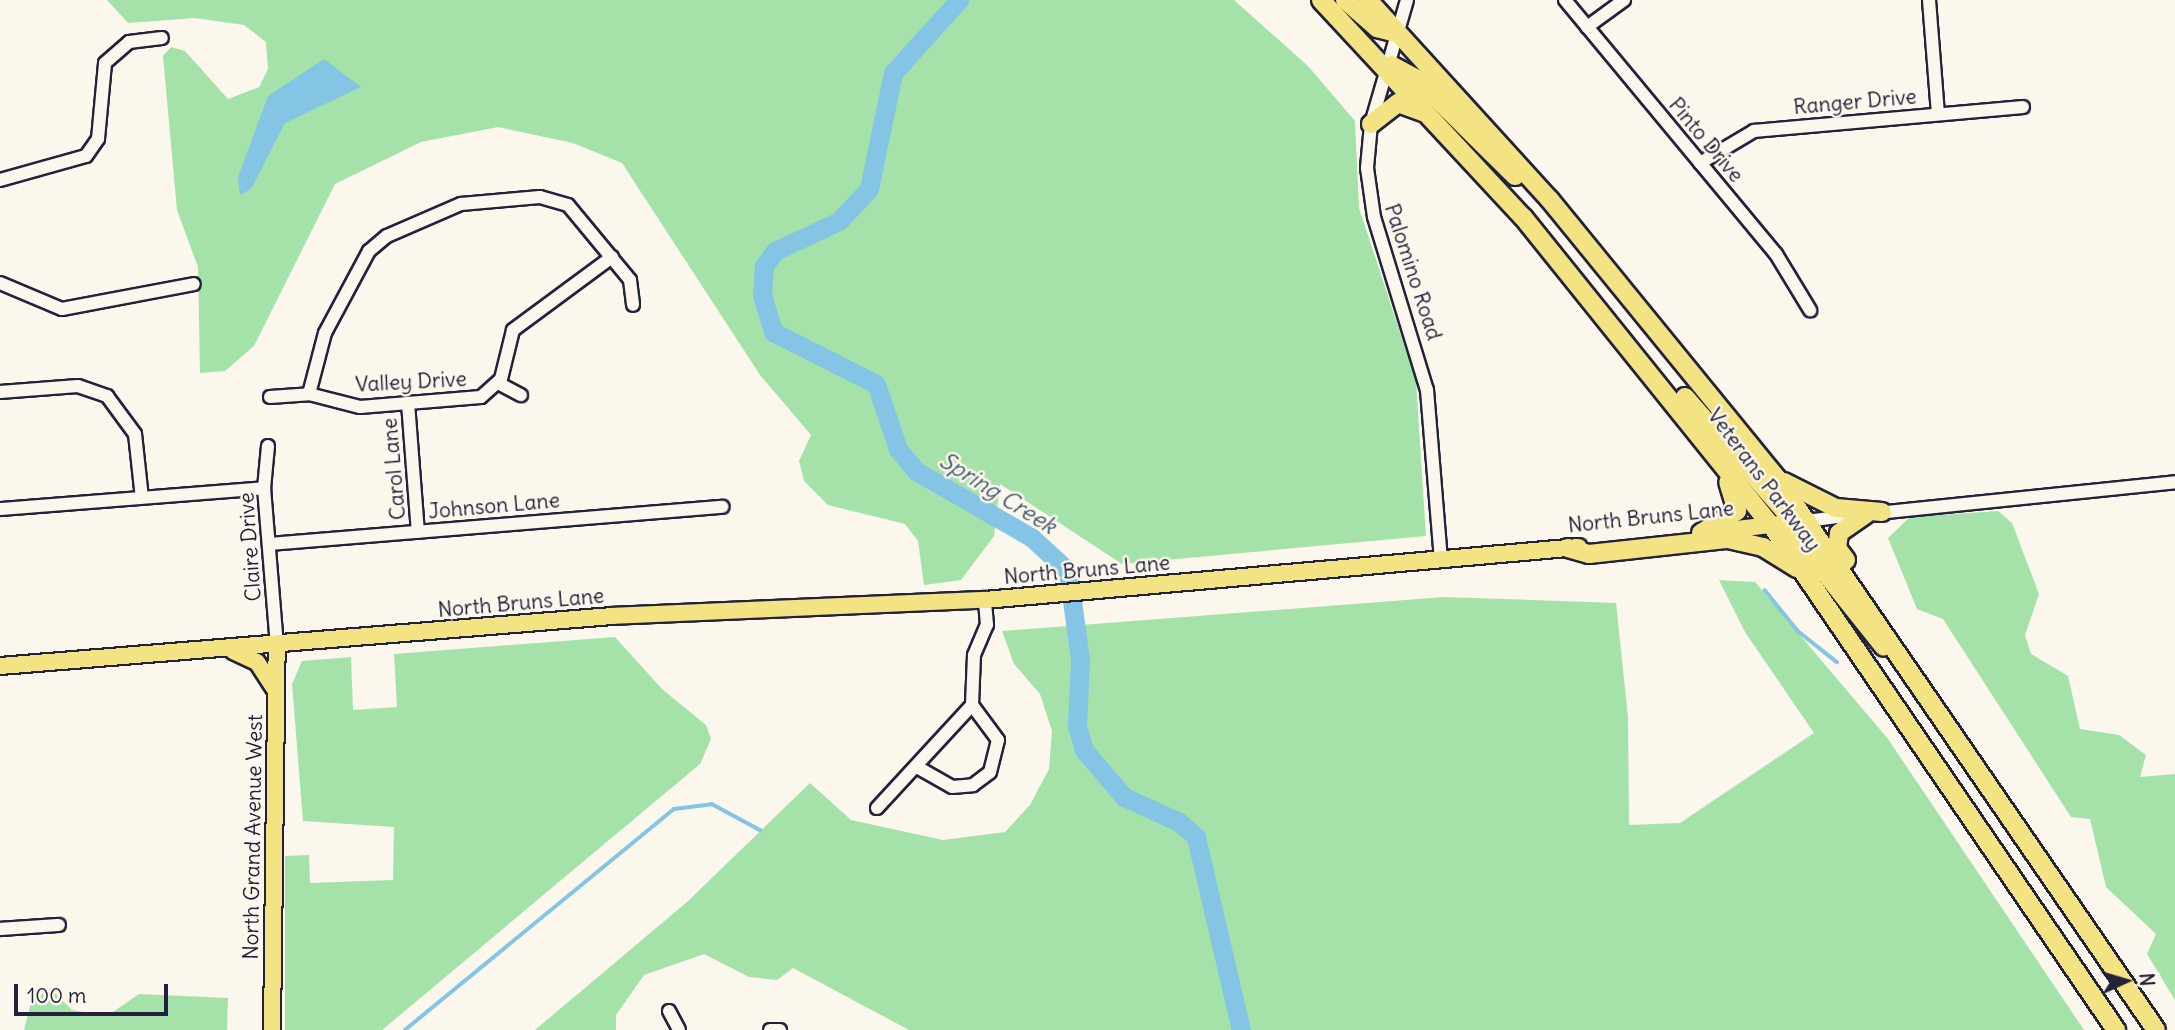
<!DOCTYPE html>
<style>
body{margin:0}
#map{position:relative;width:2175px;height:1030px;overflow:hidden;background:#fbf7ec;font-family:Delius,sans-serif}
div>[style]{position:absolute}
.green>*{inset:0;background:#a4e2a9}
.water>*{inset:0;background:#84c4e5}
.stream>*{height:3.5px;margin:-1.75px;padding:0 1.75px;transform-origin:1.75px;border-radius:1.75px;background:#84c4e5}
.river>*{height:19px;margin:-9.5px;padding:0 9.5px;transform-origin:9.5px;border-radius:9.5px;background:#84c4e5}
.roads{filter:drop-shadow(2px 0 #22223b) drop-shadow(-2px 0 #22223b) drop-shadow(0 2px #22223b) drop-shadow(0 -2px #22223b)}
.minor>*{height:12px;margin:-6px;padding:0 6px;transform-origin:6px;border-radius:6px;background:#fbf7ec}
.major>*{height:16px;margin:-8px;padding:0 8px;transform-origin:8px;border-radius:8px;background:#f4e382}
.highway>*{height:18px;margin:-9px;padding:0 9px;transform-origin:9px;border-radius:9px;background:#f4e382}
span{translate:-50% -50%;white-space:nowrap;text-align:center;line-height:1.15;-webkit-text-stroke:5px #fbf7ec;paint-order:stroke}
.street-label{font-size:21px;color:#22223b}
.water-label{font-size:23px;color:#445b76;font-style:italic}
.north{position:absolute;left:2091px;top:946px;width:70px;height:70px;-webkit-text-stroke:5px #fbf7ec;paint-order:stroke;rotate:86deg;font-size:19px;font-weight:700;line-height:28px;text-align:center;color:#22223b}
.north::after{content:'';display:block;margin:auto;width:24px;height:32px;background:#22223b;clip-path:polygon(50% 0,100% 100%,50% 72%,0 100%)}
.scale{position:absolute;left:14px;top:984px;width:154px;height:32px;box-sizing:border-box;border:4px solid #22223b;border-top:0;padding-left:9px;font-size:21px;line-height:24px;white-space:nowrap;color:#22223b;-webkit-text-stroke:5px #fbf7ec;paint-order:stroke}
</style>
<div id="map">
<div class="green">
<div style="clip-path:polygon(107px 0,1234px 0,1308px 66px,1355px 121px,1359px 208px,1416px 381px,1426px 536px,1122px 564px,1000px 484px,994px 536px,961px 580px,924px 585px,918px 541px,905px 524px,828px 505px,804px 481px,799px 461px,811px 435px,760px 375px,622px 163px,573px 143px,498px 127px,421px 142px,335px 184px,254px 346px,225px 371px,200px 373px,198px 267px,177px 210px,163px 56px,171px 47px,185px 51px,228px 99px,259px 87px,268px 69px,266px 42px,244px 25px,195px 18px,128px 23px)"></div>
<div style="clip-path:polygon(1998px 511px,2012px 523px,2039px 594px,2025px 635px,2031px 654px,2068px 676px,2080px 729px,2119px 735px,2146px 755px,2140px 777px,2175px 774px,2175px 1000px,2147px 954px,2156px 934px,2106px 887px,2090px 819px,2071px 817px,1943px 619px,1917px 609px,1888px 538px,1910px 517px)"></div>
<div style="clip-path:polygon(1719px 580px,1755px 582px,1888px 739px,2084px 1030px,909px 1030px,793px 968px,777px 980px,749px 977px,704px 954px,644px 975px,616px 1015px,616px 1030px,535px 1030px,687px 902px,810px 783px,851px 820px,943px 840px,1005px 832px,1030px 805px,1049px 769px,1052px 731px,1040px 694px,1014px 664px,1002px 631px,1444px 597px,1616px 603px,1628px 717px,1629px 825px,1680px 823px,1814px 733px,1745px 632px)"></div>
<div style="clip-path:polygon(615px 637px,662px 689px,706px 725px,711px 739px,700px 764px,382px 1030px,285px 1030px,285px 856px,309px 855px,310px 883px,393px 880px,394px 827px,303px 821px,292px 684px,302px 661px,351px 657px,353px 710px,397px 707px,394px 654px)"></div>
<div style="clip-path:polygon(50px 988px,72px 1010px,107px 1016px,139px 994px,228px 998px,227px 1030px,24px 1030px,31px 1003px)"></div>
</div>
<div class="water">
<div style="clip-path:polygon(324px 59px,361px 87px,285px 123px,251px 189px,240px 195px,238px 177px,268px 96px)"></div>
</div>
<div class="stream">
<div style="left:1765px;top:590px;width:53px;rotate:51.2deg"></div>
<div style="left:1798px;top:631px;width:50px;rotate:38.5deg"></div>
<div style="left:405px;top:1030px;width:348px;rotate:-39.4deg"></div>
<div style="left:674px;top:809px;width:38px;rotate:-7deg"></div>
<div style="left:712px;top:804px;width:55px;rotate:28.4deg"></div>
</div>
<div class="river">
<div style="left:959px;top:0;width:98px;rotate:132.1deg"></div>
<div style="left:893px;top:73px;width:118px;rotate:101.7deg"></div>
<div style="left:869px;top:189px;width:44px;rotate:133.2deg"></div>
<div style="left:839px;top:221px;width:71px;rotate:154.9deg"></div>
<div style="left:775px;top:251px;width:19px;rotate:126deg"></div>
<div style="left:764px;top:266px;width:29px;rotate:94deg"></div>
<div style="left:762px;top:295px;width:39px;rotate:73deg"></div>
<div style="left:773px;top:332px;width:115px;rotate:26.8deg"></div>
<div style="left:876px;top:384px;width:69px;rotate:71.3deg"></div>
<div style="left:898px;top:449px;width:28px;rotate:51deg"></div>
<div style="left:916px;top:471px;width:133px;rotate:29.9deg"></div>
<div style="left:1031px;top:537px;width:50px;rotate:42.6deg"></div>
<div style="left:1068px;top:571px;width:90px;rotate:82.3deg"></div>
<div style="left:1080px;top:660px;width:66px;rotate:92.6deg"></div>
<div style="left:1077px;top:726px;width:25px;rotate:74deg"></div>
<div style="left:1084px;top:750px;width:62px;rotate:49.6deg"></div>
<div style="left:1124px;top:797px;width:60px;rotate:24.4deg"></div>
<div style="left:1179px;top:822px;width:23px;rotate:41deg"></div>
<div style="left:1196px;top:837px;width:198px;rotate:76.9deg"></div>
</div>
<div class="roads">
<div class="minor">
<div style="left:1407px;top:0;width:129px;rotate:106.2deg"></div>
<div style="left:1371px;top:124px;width:44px;rotate:95.2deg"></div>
<div style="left:1367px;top:168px;width:49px;rotate:81.9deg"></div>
<div style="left:1374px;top:217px;width:181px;rotate:73deg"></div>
<div style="left:1427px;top:390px;width:171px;rotate:85.3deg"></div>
<div style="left:1565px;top:0;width:330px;rotate:50.3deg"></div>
<div style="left:1776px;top:254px;width:66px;rotate:58.7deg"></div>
<div style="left:1929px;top:0;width:114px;rotate:85.5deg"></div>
<div style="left:1587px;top:27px;width:46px;rotate:-36.1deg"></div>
<div style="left:1700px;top:163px;width:63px;rotate:-30.7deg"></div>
<div style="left:1754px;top:131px;width:270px;rotate:-5.1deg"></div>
<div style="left:0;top:180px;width:89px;rotate:-15.6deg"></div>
<div style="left:86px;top:156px;width:21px;rotate:-55deg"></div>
<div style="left:98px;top:139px;width:76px;rotate:-84.7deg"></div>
<div style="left:105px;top:63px;width:32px;rotate:-41deg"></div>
<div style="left:129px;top:42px;width:33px;rotate:-7deg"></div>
<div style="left:0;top:283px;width:67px;rotate:22.8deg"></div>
<div style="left:62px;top:309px;width:134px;rotate:-10.7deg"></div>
<div style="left:498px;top:383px;width:26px;rotate:28deg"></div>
<div style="left:0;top:392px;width:78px;rotate:-4.4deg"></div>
<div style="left:78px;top:386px;width:31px;rotate:19deg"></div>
<div style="left:107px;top:396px;width:47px;rotate:53.6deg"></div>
<div style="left:135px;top:434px;width:64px;rotate:83.8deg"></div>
<div style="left:309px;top:394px;width:63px;rotate:-75.3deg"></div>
<div style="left:325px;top:333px;width:93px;rotate:-61.8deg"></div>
<div style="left:369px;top:251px;width:23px;rotate:-40deg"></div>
<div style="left:387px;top:236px;width:81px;rotate:-23.4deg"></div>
<div style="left:461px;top:204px;width:79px;rotate:-5.1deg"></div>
<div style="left:540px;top:197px;width:29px;rotate:16deg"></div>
<div style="left:568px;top:205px;width:97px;rotate:50.4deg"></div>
<div style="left:630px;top:280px;width:25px;rotate:83deg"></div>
<div style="left:270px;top:397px;width:39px;rotate:-4deg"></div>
<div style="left:309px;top:394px;width:53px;rotate:14.3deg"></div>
<div style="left:360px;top:407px;width:121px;rotate:-4.7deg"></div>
<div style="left:481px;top:397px;width:27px;rotate:-42deg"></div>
<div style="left:501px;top:379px;width:50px;rotate:-76.2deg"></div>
<div style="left:513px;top:330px;width:123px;rotate:-36.4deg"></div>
<div style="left:408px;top:403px;width:129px;rotate:85.6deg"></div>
<div style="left:268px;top:446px;width:42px;rotate:95.4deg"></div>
<div style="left:264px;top:488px;width:158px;rotate:85.3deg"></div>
<div style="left:0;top:509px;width:265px;rotate:-4.5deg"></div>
<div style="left:1877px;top:513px;width:300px;rotate:-5.9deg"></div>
<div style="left:1807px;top:521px;width:45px;rotate:-7.6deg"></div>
<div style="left:269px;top:544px;width:455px;rotate:-4.7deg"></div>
<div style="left:917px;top:767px;width:40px;rotate:29.7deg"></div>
<div style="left:952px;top:787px;width:21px;rotate:-5deg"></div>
<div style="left:973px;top:785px;width:21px;rotate:-37deg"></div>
<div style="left:990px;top:772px;width:33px;rotate:-76deg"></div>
<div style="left:998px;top:740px;width:44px;rotate:-126.6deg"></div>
<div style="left:877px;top:808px;width:140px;rotate:-47.3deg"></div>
<div style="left:972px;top:705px;width:50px;rotate:-87.7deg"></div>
<div style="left:974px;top:655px;width:33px;rotate:-67deg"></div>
<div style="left:987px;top:625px;width:25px;rotate:-95deg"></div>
<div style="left:0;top:929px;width:59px;rotate:-3.9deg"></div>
<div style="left:669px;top:1011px;width:21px;rotate:62deg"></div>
<div style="left:770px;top:1030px;width:10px"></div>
</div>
<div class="major">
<div style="left:1702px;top:533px;width:79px;rotate:-6.6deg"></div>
<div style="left:233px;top:651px;width:26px;rotate:25deg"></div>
<div style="left:257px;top:662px;width:31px;rotate:57deg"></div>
<div style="left:0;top:666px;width:614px;rotate:-4.67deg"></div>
<div style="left:612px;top:616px;width:373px;rotate:-2.5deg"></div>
<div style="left:985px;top:600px;width:596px;rotate:-5.1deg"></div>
<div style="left:272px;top:1030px;width:385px;rotate:-89.3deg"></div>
</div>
<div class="highway">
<div style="left:1321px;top:0;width:296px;rotate:47.1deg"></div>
<div style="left:1523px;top:217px;width:395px;rotate:51.2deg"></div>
<div style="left:1771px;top:525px;width:612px;rotate:55.66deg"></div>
<div style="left:1345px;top:0;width:43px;rotate:41.2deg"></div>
<div style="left:1377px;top:28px;width:20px;rotate:15deg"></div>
<div style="left:1368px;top:0;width:270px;rotate:47.7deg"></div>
<div style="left:1550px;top:200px;width:356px;rotate:50.8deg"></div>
<div style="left:1775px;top:476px;width:672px;rotate:55.48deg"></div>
<div style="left:1391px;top:65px;width:30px;rotate:28deg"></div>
<div style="left:1417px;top:79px;width:138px;rotate:44.7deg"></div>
<div style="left:1371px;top:124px;width:34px;rotate:-38deg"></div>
<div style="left:1398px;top:103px;width:27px;rotate:20deg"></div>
<div style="left:1685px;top:397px;width:155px;rotate:48.9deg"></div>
<div style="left:1787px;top:514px;width:21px;rotate:19deg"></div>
<div style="left:1784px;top:482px;width:58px;rotate:26.6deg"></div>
<div style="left:1836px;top:508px;width:46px;rotate:5deg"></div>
<div style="left:1771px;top:525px;width:25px;rotate:21deg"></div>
<div style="left:1794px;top:534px;width:144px;rotate:51.5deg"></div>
<div style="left:1701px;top:533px;width:42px;rotate:-31.4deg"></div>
<div style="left:1737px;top:511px;width:30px;rotate:-107deg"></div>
<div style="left:1568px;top:548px;width:22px;rotate:16deg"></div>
<div style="left:1589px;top:554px;width:140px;rotate:-6.2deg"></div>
<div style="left:1728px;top:539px;width:36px;rotate:13deg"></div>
<div style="left:1763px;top:547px;width:40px;rotate:32deg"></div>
<div style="left:1846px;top:560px;width:15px;rotate:-127deg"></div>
<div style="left:1837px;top:548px;width:15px;rotate:-82deg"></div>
<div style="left:1839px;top:533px;width:33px;rotate:-35deg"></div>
</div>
</div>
<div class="street-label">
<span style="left:1855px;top:102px;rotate:-5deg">Ranger Drive</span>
<span style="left:1706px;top:140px;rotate:50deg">Pinto Drive</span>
<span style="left:1413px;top:272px;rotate:72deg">Palomino Road</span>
<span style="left:411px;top:382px;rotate:-3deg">Valley Drive</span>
<span style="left:394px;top:469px;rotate:-95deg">Carol Lane</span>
<span style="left:1764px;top:480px;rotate:53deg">Veterans Parkway</span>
<span style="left:494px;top:506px;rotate:-5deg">Johnson Lane</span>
<span style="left:1651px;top:517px;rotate:-6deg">North Bruns Lane</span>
<span style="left:250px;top:547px;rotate:-94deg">Claire Drive</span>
<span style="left:1087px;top:570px;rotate:-5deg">North Bruns Lane</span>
<span style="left:521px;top:603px;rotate:-5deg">North Bruns Lane</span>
<span style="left:253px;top:837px;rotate:-89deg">North Grand Avenue West</span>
</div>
<div class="water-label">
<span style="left:998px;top:493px;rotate:32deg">Spring Creek</span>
</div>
<div class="north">N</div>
<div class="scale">100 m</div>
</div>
